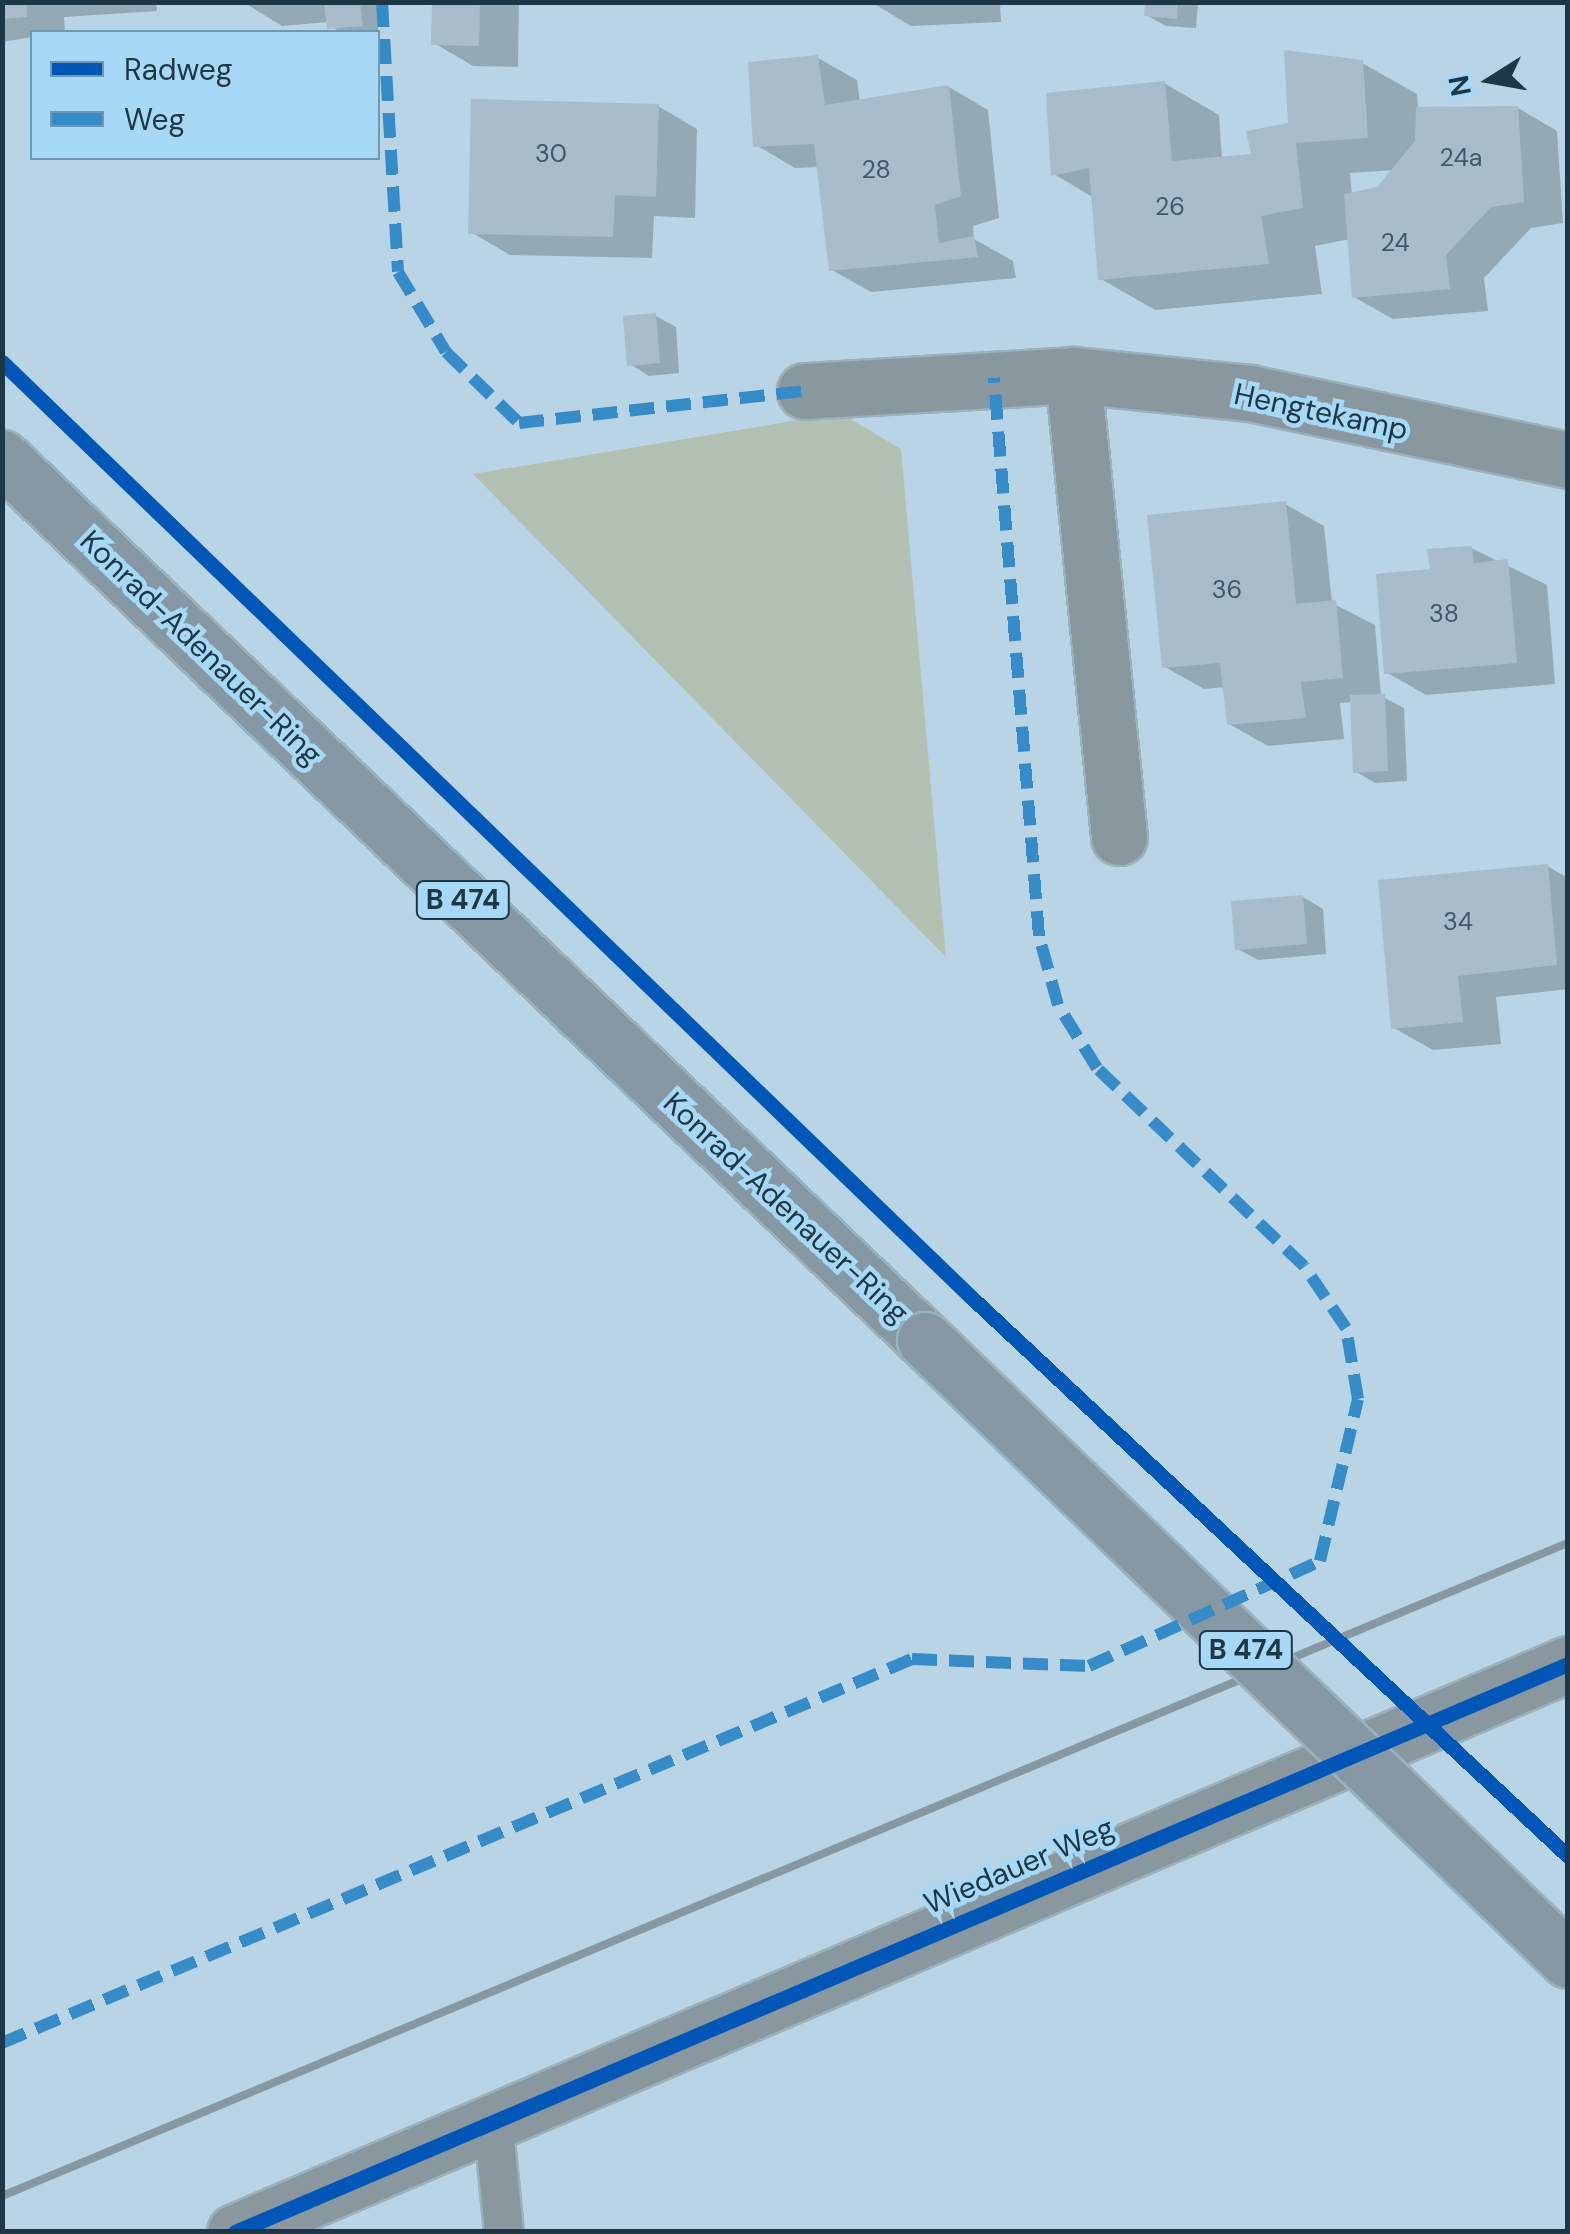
<!DOCTYPE html>
<style>
body{margin:0}
#map{position:relative;width:1570px;height:2234px;overflow:hidden;background:#b9d4e4;font-family:"DM Sans",sans-serif}
div>[style]{position:absolute}
.green>*{inset:0;background:#b2c1b2}
.shadow>*{inset:0;background:#0003}
.building>*{inset:0;background:#a8bccc}
.roads{filter:drop-shadow(2px 0 #9ab1be) drop-shadow(-2px 0 #9ab1be) drop-shadow(0 2px #9ab1be) drop-shadow(0 -2px #9ab1be)}
.service>*{height:38px;margin:-19px;padding:0 19px;transform-origin:19px;border-radius:19px;background:#89989f}
.minor>*{height:55px;margin:-27.5px;padding:0 27.5px;transform-origin:27.5px;border-radius:27.5px;background:#89989f}
.primary>*{height:55px;margin:-27.5px;padding:0 27.5px;transform-origin:27.5px;border-radius:27.5px;background:#8698a4}
.rail>*{height:8px;margin:-4px;padding:0 4px;transform-origin:4px;border-radius:4px;background:#8798a2}
.bridges{filter:drop-shadow(2px 0 #9ab1be) drop-shadow(-2px 0 #9ab1be) drop-shadow(0 2px #9ab1be) drop-shadow(0 -2px #9ab1be)}
.primary-bridge>*{height:55px;margin:-27.5px;padding:0 27.5px;transform-origin:27.5px;border-radius:27.5px;background:#8698a4}
.quiet>*{height:12px;margin-top:-6px;transform-origin:0;background:repeating-linear-gradient(90deg,#368cc9 0 25px,transparent 0 37px)}
.cycleway>*{height:15px;margin:-7.5px;padding:0 7.5px;transform-origin:7.5px;border-radius:7.5px;background:#0057b8}
span{translate:-50% -50%;white-space:nowrap;text-align:center;line-height:1.15;-webkit-text-stroke:9px #a7d9f6;paint-order:stroke}
.number-label{font-size:25px;color:#405868}
.number-label span{-webkit-text-stroke-width:0}
.shield-label span{padding:2px 8px;background:#a7d9f6;border:2px solid;border-radius:8px;-webkit-text-stroke-width:0}
.shield-label{font-size:28px;color:#1d3746;font-weight:700}
.street-label{font-size:30px;color:#1d3746}
.frame{position:absolute;inset:0;border:5px solid #1d3746;pointer-events:none}
.legend{position:absolute;left:30px;top:30px;width:350px;height:130px;box-sizing:border-box;background:#a7d9f6;border:2px solid #7098b0;margin:0;padding:12px 18px;list-style:none;font-size:30px;color:#1d3746}
.legend li{display:flex;align-items:center;gap:20px;height:50px}
.legend b{width:50px;border:2px solid #7098b0}
.north{position:absolute;left:1440px;top:30px;width:100px;height:100px;-webkit-text-stroke:8px #a7d9f6;paint-order:stroke;rotate:259deg;font-size:28px;font-weight:700;line-height:40px;text-align:center;color:#1d3746}
.north::after{content:'';display:block;margin:auto;width:35px;height:45px;background:#1d3746;clip-path:polygon(50% 0,100% 100%,50% 72%,0 100%)}
</style>
<div id="map">
<div class="green">
<div style="clip-path:polygon(840px 413px,901px 449px,946px 957px,473px 474px)"></div>
</div>
<div class="shadow">
<div style="clip-path:polygon(2px 2px,156px 2px,157px 11px,64px 17px,65px 32px,2px 42px)"></div>
<div style="clip-path:polygon(378px 2px,378px 36px,338px 32px,329px 22px,282px 26px,243px 2px)"></div>
<div style="clip-path:polygon(435px 2px,519px 2px,518px 67px,473px 66px,434px 43px)"></div>
<div style="clip-path:polygon(1000px 2px,1001px 22px,911px 26px,871px 2px)"></div>
<div style="clip-path:polygon(1147px 2px,1198px 2px,1196px 28px,1166px 26px,1146px 15px)"></div>
<div style="clip-path:polygon(818px 58px,857px 80px,860px 102px,949px 87px,988px 110px,999px 218px,973px 226px,974px 239px,1013px 261px,1016px 278px,871px 292px,832px 270px,820px 167px,795px 168px,756px 145px)"></div>
<div style="clip-path:polygon(evenodd,1362px 63px,1417px 94px,1418px 109px,1518px 108px,1557px 131px,1563px 223px,1531px 228px,1484px 278px,1488px 311px,1393px 319px,1354px 297px,1350px 239px,1315px 246px,1322px 294px,1155px 310px,1101px 279px,1094px 198px,1054px 174px,1164px 83px,1219px 115px,1222px 159px,1254px 156px,1362px 63px,1395px 170px,1378px 190px,1352px 195px,1350px 173px,1395px 170px)"></div>
<div style="clip-path:polygon(658px 106px,697px 129px,695px 218px,654px 216px,652px 258px,510px 255px,471px 232px)"></div>
<div style="clip-path:polygon(656px 316px,676px 327px,679px 373px,649px 376px,630px 364px)"></div>
<div style="clip-path:polygon(1285px 504px,1324px 526px,1332px 603px,1375px 625px,1381px 696px,1404px 708px,1407px 781px,1375px 783px,1355px 771px,1353px 702px,1340px 703px,1344px 739px,1268px 746px,1229px 724px,1225px 687px,1204px 689px,1165px 667px)"></div>
<div style="clip-path:polygon(1471px 548px,1547px 585px,1555px 684px,1426px 695px,1386px 672px,1433px 572px)"></div>
<div style="clip-path:polygon(1547px 866px,1568px 878px,1568px 989px,1496px 997px,1501px 1044px,1433px 1050px,1394px 1028px)"></div>
<div style="clip-path:polygon(1303px 897px,1323px 909px,1326px 954px,1258px 960px,1238px 949px)"></div>
</div>
<div class="building">
<div style="clip-path:polygon(2px 2px,26px 2px,27px 17px,2px 19px)"></div>
<div style="clip-path:polygon(324px 2px,360px 2px,363px 26px,327px 29px)"></div>
<div style="clip-path:polygon(432px 2px,480px 2px,479px 46px,431px 45px)"></div>
<div style="clip-path:polygon(1145px 2px,1178px 2px,1177px 19px,1144px 16px)"></div>
<div style="clip-path:polygon(1284px 50px,1363px 60px,1368px 138px,1296px 143px,1303px 208px,1261px 216px,1269px 264px,1098px 280px,1089px 168px,1051px 176px,1046px 93px,1165px 81px,1172px 161px,1251px 154px,1246px 131px,1288px 123px)"></div>
<div style="clip-path:polygon(818px 55px,825px 105px,949px 85px,961px 196px,935px 205px,939px 243px,974px 236px,978px 257px,829px 271px,814px 144px,753px 147px,748px 62px)"></div>
<div style="clip-path:polygon(471px 99px,659px 104px,656px 197px,615px 195px,613px 237px,468px 234px)"></div>
<div style="clip-path:polygon(1518px 106px,1524px 202px,1491px 207px,1446px 255px,1450px 289px,1352px 298px,1344px 194px,1377px 187px,1415px 141px,1416px 107px)"></div>
<div style="clip-path:polygon(656px 313px,660px 363px,627px 366px,623px 316px)"></div>
<div style="clip-path:polygon(1286px 501px,1296px 604px,1336px 600px,1343px 678px,1301px 682px,1306px 718px,1227px 725px,1220px 663px,1162px 668px,1147px 515px)"></div>
<div style="clip-path:polygon(1472px 546px,1474px 563px,1508px 559px,1517px 663px,1384px 674px,1376px 574px,1430px 569px,1427px 549px)"></div>
<div style="clip-path:polygon(1385px 694px,1388px 771px,1353px 773px,1350px 695px)"></div>
<div style="clip-path:polygon(1548px 864px,1557px 965px,1458px 976px,1463px 1022px,1391px 1029px,1378px 880px)"></div>
<div style="clip-path:polygon(1303px 895px,1307px 944px,1235px 950px,1231px 901px)"></div>
</div>
<div class="roads">
<div class="service">
<div style="left:493px;top:2120px;width:113px;rotate:84.4deg"></div>
</div>
<div class="minor">
<div style="left:805px;top:391px;width:268px;rotate:-3.4deg"></div>
<div style="left:1119px;top:837px;width:464px;rotate:-95.7deg"></div>
<div style="left:1073px;top:375px;width:178px;rotate:5.8deg"></div>
<div style="left:1250px;top:393px;width:325px;rotate:11.9deg"></div>
<div style="left:235px;top:2232px;width:1449px;rotate:-23.08deg"></div>
</div>
<div class="primary">
<div style="left:2px;top:458px;width:1277px;rotate:43.7deg"></div>
</div>
</div>
<div class="rail">
<div style="left:2px;top:2196px;width:1697px;rotate:-22.64deg"></div>
</div>
<div class="bridges">
<div class="primary-bridge">
<div style="left:925px;top:1340px;width:893px;rotate:43.96deg"></div>
</div>
</div>
<div class="quiet">
<div style="left:382px;top:2px;width:270px;rotate:86.6deg"></div>
<div style="left:398px;top:272px;width:93px;rotate:59deg"></div>
<div style="left:446px;top:352px;width:102px;rotate:44.2deg"></div>
<div style="left:519px;top:423px;width:288px;rotate:-6.4deg"></div>
<div style="left:2px;top:2043px;width:988px;rotate:-22.88deg"></div>
<div style="left:912px;top:1659px;width:177px;rotate:2.3deg"></div>
<div style="left:1089px;top:1666px;width:254px;rotate:-24.4deg"></div>
<div style="left:1320px;top:1561px;width:166px;rotate:-76.8deg"></div>
<div style="left:1358px;top:1399px;width:72px;rotate:-99.6deg"></div>
<div style="left:1346px;top:1328px;width:75px;rotate:-124.1deg"></div>
<div style="left:1304px;top:1266px;width:286px;rotate:-136.3deg"></div>
<div style="left:1097px;top:1068px;width:74px;rotate:-121.8deg"></div>
<div style="left:1058px;top:1005px;width:72px;rotate:-105.4deg"></div>
<div style="left:1039px;top:936px;width:560px;rotate:-94.61deg"></div>
</div>
<div class="cycleway">
<div style="left:2px;top:362px;width:1347px;rotate:43.98deg"></div>
<div style="left:971px;top:1297px;width:818px;rotate:43.12deg"></div>
<div style="left:235px;top:2232px;width:1449px;rotate:-23.08deg"></div>
</div>
<div class="number-label">
<span style="left:551px;top:154px">30</span>
<span style="left:1461px;top:158px">24a</span>
<span style="left:876px;top:170px">28</span>
<span style="left:1170px;top:207px">26</span>
<span style="left:1395px;top:243px">24</span>
<span style="left:1227px;top:590px">36</span>
<span style="left:1444px;top:614px">38</span>
<span style="left:1458px;top:922px">34</span>
</div>
<div class="shield-label">
<span style="left:463px;top:900px">B 474</span>
<span style="left:1246px;top:1650px">B 474</span>
</div>
<div class="street-label">
<span style="left:1321px;top:412px;rotate:12deg">Hengtekamp</span>
<span style="left:201px;top:648px;rotate:44deg">Konrad-Adenauer-Ring</span>
<span style="left:786px;top:1208px;rotate:43deg">Konrad-Adenauer-Ring</span>
<span style="left:1019px;top:1866px;rotate:-23deg">Wiedauer Weg</span>
</div>
<div class="frame"></div>
<ul class="legend">
<li><b style="height:12px;background:#0057b8"></b>Radweg</li>
<li><b style="height:12px;background:#368cc9"></b>Weg</li>
</ul>
<div class="north">N</div>
</div>
